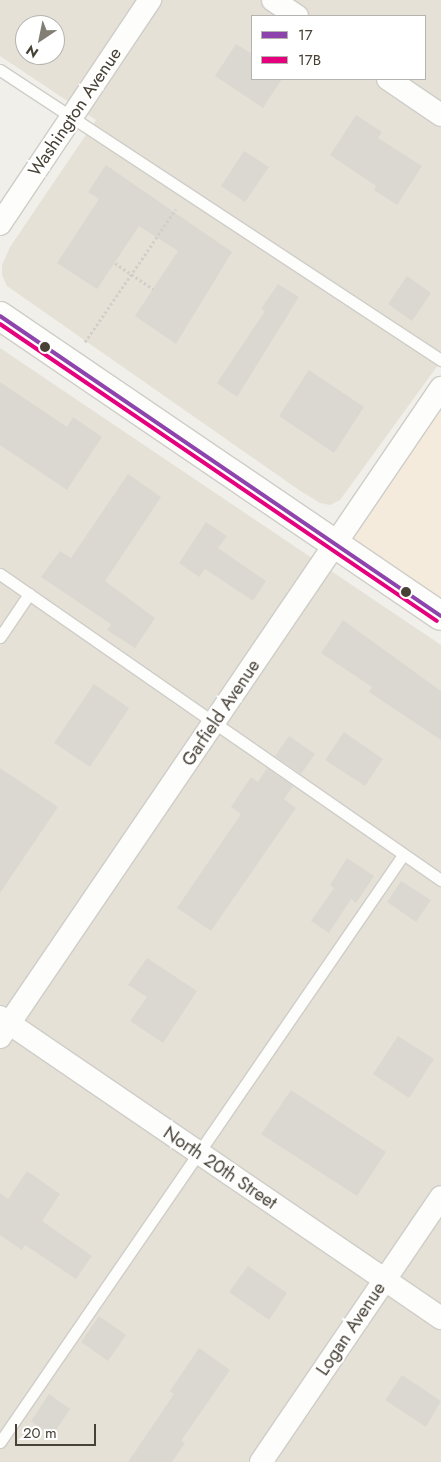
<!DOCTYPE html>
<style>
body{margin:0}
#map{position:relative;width:441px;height:1462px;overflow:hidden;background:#f1efea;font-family:Jost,sans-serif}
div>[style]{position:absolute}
.residential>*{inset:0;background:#e5e1d7}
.commercial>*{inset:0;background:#f4ebdd}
.building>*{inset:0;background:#dbd8d2}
.path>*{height:3px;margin-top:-1.5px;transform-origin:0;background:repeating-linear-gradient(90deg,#d2cfcb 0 2.5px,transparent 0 5px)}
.roads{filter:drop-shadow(1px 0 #cfcdc8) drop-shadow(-1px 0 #cfcdc8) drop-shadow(0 1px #cfcdc8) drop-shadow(0 -1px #cfcdc8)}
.service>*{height:11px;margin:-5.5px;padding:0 5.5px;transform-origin:5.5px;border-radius:5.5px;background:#fdfdfc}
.minor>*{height:22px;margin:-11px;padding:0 11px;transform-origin:11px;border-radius:11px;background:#fdfdfc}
.tertiary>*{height:28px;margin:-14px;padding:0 14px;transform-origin:14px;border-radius:14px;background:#fdfdfc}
.bus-1>*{height:4px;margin:-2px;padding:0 2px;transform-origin:2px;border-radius:2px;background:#8e44ad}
.bus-2>*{height:4px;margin:-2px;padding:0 2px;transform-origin:2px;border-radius:2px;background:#e5007d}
.dots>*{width:14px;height:14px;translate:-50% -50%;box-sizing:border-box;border:2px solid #fff;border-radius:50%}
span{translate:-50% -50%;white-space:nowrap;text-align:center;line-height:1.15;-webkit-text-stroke:4.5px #fff;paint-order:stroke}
.street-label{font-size:18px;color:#474136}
.legend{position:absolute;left:251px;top:15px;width:175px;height:65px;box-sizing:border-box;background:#fff;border:1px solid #b5b3af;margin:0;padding:6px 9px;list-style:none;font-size:15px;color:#474136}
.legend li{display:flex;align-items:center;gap:10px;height:25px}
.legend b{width:25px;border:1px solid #b5b3af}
.north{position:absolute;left:15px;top:15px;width:50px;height:50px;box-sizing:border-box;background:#fff;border:1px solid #b5b3af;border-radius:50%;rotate:214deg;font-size:14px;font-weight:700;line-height:20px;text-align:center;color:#474136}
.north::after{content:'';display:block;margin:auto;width:18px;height:22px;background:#827e75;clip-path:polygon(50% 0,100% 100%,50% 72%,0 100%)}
.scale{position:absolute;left:15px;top:1424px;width:81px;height:22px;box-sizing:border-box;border:2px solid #474136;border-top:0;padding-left:6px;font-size:15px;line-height:18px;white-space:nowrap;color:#474136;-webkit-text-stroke:4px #fff;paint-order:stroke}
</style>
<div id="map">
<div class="residential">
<div style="clip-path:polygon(evenodd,0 0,441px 0,441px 361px,340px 500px,330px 505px,320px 503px,299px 490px,7px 286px,2px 275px,2px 265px,10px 247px,96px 120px,0 56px,0 0,252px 16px,425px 16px,425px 79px,252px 79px,252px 16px,0 0,25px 25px,55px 25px,55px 55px,25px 55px,25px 25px)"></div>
<div style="clip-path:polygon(0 348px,441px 645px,441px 1462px,0 1462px)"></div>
</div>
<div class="commercial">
<div style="clip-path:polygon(441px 388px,441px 616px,335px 544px)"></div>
</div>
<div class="building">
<div style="clip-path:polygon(236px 44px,252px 54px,252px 79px,282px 79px,263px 108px,215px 76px)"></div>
<div style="clip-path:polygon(356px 115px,382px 132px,378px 138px,422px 166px,397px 205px,374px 190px,376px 186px,330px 155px)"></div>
<div style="clip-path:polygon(244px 151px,269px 167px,245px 202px,221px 186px)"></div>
<div style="clip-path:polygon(106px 165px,232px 252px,176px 344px,135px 316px,178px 251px,139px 226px,97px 289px,57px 263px,99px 199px,88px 192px)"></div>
<div style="clip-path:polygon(407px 276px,431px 293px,412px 321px,388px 304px)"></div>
<div style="clip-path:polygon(278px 284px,299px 297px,237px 397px,217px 383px,265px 311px,261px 309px)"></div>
<div style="clip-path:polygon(309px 370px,364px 407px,334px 453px,279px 416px)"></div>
<div style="clip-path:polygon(0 382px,67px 427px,73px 417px,102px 437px,67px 490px,0 445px)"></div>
<div style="clip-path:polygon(128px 474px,161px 497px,105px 581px,155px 618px,135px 648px,107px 630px,111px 624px,41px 577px,60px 551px,71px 558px)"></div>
<div style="clip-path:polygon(206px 522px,227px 536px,218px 548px,266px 581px,253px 601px,205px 569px,199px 577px,179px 563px)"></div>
<div style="clip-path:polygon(343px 620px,441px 691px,441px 740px,369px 692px,372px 687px,321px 653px)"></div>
<div style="clip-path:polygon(94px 684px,129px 708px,90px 767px,54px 743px)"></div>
<div style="clip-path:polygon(344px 732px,383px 759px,365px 786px,325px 760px)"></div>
<div style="clip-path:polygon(289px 736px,315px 754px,301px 774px,275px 756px)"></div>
<div style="clip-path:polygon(0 768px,58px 807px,0 893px)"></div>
<div style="clip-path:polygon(267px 768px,293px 786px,284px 799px,296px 808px,211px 931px,177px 908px,241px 814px,231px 807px,251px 777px,258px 782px)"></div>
<div style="clip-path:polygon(347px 858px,374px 876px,356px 903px,351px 899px,329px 933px,311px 921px,334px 888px,330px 885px)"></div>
<div style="clip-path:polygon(401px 881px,431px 900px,416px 922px,387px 902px)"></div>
<div style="clip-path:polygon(147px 958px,197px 991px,163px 1043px,130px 1021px,147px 997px,128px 985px)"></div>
<div style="clip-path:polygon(398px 1036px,434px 1059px,409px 1098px,373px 1074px)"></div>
<div style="clip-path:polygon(291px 1090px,386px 1152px,357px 1196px,261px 1134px)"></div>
<div style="clip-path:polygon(27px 1171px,60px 1194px,42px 1221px,92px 1256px,76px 1279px,25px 1245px,22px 1250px,0 1235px,0 1193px,8px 1199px)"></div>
<div style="clip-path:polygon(248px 1266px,287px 1293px,269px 1320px,229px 1292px)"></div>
<div style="clip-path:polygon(99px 1316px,126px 1335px,108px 1361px,81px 1342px)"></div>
<div style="clip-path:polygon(199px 1348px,230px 1370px,181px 1441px,185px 1443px,172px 1462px,128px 1462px,174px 1394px,170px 1391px)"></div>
<div style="clip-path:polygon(402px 1375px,441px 1401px,426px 1427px,385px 1400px)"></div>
<div style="clip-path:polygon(49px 1394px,70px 1409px,52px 1436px,31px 1421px)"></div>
</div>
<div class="path">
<div style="left:115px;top:263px;width:46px;rotate:34.4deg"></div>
<div style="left:85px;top:342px;width:161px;rotate:-55.6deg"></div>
</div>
<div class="roads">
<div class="service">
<div style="left:0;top:70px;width:528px;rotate:33.33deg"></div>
<div style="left:0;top:574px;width:537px;rotate:34.76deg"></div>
<div style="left:0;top:637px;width:52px;rotate:-56deg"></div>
<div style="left:0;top:1442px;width:712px;rotate:-55.53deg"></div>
</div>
<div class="minor">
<div style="left:273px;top:0;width:29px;rotate:34deg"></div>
<div style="left:388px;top:79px;width:64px;rotate:34.2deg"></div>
<div style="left:0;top:224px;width:270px;rotate:-56.2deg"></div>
<div style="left:0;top:1017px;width:534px;rotate:34.32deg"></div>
<div style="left:0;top:1037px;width:785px;rotate:-55.8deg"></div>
<div style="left:261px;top:1462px;width:320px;rotate:-55.8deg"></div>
</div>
<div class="tertiary">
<div style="left:0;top:316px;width:533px;rotate:34.23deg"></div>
</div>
</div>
<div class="bus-1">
<div style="left:0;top:316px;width:533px;rotate:34.23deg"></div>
</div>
<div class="bus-2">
<div style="left:0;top:324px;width:528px;rotate:34.2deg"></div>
</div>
<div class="dots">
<div style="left:45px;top:347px;background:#474136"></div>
<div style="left:406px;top:592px;background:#474136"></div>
</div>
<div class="street-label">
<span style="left:75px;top:112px;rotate:-56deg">Washington Avenue</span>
<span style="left:221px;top:713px;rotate:-56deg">Garfield Avenue</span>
<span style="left:220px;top:1168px;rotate:34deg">North 20th Street</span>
<span style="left:351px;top:1329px;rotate:-56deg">Logan Avenue</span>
</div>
<ul class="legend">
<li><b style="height:6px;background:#8e44ad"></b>17</li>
<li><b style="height:6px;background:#e5007d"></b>17B</li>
</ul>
<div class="north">N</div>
<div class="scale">20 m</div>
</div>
